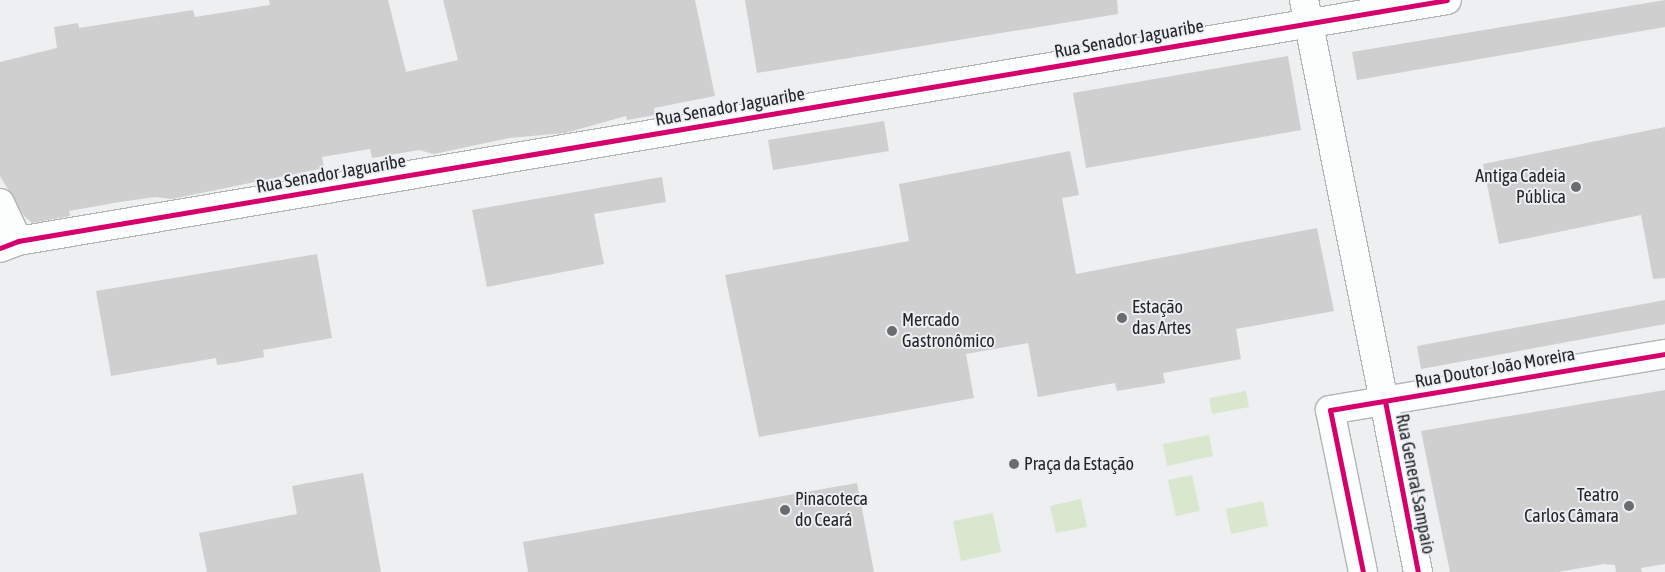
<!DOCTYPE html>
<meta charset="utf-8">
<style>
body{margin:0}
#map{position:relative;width:1665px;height:572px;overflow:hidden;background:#edeff1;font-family:"Asap Condensed",sans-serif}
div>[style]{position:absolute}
.green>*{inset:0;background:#d9e7cf}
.building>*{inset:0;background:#cecfce}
.roads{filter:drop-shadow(1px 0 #b2b3b5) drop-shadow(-1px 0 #b2b3b5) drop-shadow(0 1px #b2b3b5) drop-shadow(0 -1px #b2b3b5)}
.minor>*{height:28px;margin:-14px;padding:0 14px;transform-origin:14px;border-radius:14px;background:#fcfdfd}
.tertiary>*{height:28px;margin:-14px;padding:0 14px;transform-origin:14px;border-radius:14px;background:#fcfdfd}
.secondary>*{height:28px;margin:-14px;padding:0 14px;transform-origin:14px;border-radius:14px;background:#fcfdfd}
.cycleway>*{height:5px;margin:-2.5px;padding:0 2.5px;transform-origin:2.5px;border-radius:2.5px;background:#d6006c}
.dots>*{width:14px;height:14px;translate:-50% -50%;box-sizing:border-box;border:2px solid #ebeef3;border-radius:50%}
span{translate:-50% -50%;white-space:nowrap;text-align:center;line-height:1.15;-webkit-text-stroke:4px #ebeef3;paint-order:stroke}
.street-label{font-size:18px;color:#242526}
.poi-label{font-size:18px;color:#242526}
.right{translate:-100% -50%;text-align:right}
.left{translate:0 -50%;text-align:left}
</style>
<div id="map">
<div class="green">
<div style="clip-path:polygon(1246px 391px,1249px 407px,1212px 414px,1209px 398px)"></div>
<div style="clip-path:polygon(1209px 435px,1213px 456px,1167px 466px,1163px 444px)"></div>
<div style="clip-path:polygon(1192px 475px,1200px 511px,1176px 516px,1168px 480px)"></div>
<div style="clip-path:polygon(1081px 499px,1087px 527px,1056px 533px,1050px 506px)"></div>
<div style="clip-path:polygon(1263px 501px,1268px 526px,1231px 534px,1226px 509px)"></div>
<div style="clip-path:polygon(993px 513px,1001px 552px,961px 561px,953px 521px)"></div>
</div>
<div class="building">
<div style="clip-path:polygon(269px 0,388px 0,406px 72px,458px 60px,443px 0,695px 0,715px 96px,654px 108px,655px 115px,627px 120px,626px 116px,565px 133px,509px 138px,434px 154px,419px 150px,372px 158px,370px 149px,322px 157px,324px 168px,172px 199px,155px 197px,120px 202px,69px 211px,70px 216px,32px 223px,24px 216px,0 176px,0 62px,57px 48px,54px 27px,78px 23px,79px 28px,193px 10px,195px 17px,270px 5px)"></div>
<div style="clip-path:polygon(745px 0,1117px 0,1118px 14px,757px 73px)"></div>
<div style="clip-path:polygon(1665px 0,1665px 27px,1357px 80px,1352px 52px)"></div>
<div style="clip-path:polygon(1288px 56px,1301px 130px,1086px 168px,1073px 93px)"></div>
<div style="clip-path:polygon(884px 121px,889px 151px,773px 170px,768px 140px)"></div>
<div style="clip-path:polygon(1665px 127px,1665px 278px,1653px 279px,1641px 215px,1499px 244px,1483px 164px)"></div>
<div style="clip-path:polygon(1070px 151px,1079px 195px,1062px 198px,1076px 274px,1317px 228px,1334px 311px,1236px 329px,1241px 359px,1163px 373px,1165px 383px,1117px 391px,1115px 383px,1038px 397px,1028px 343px,966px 354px,974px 398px,759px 437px,725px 275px,909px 241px,899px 184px)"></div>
<div style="clip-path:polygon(662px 177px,666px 202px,594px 214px,604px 264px,487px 287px,472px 210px)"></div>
<div style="clip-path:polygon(317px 254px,332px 338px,263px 350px,264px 357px,238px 362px,217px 365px,216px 358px,111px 376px,96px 291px)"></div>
<div style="clip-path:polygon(1665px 300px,1665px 324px,1421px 369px,1417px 346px)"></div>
<div style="clip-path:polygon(1665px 390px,1665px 564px,1641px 568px,1642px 572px,1616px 572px,1615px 565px,1604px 564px,1558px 572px,1450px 572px,1421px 431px)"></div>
<div style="clip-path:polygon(363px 473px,381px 572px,207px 572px,199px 533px,297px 514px,292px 486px)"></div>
<div style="clip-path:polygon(857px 483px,874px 572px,528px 572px,523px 542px)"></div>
</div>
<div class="roads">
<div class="minor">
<div style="left:0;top:203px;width:42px;rotate:64.7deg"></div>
<div style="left:0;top:248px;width:19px;rotate:-21deg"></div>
<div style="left:18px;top:241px;width:1449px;rotate:-9.57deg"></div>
</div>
<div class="tertiary">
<div style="left:1363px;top:572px;width:165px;rotate:-101.5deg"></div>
<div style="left:1330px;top:410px;width:340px;rotate:-9.5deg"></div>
</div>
<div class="secondary">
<div style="left:1304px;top:0;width:583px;rotate:78.73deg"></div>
</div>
</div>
<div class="cycleway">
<div style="left:0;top:248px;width:19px;rotate:-21deg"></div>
<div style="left:18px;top:241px;width:1449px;rotate:-9.57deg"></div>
<div style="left:1385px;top:401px;width:174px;rotate:79.1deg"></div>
<div style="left:1363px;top:572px;width:165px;rotate:-101.5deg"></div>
<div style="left:1330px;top:410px;width:340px;rotate:-9.5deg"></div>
</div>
<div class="dots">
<div style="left:1576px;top:187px;background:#6a6c6d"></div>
<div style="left:1122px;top:318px;background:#6a6c6d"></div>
<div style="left:892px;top:331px;background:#6a6c6d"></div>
<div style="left:1014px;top:464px;background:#6a6c6d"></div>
<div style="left:1629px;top:506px;background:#6a6c6d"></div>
<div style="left:785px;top:510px;background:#6a6c6d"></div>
</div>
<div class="street-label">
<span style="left:1129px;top:39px;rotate:-10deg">Rua Senador Jaguaribe</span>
<span style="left:730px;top:107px;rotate:-10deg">Rua Senador Jaguaribe</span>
<span style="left:331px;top:174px;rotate:-10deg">Rua Senador Jaguaribe</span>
<span style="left:1495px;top:368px;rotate:-10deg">Rua Doutor João Moreira</span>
<span style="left:1415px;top:484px;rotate:79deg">Rua General Sampaio</span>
</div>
<div class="poi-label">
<span class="right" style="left:1566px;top:187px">Antiga Cadeia<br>Pública</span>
<span class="left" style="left:1132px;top:318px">Estação<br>das Artes</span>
<span class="left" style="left:902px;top:331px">Mercado<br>Gastronômico</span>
<span class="left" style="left:1024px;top:464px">Praça da Estação</span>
<span class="right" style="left:1619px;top:506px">Teatro<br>Carlos Câmara</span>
<span class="left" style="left:795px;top:510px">Pinacoteca<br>do Ceará</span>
</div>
</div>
